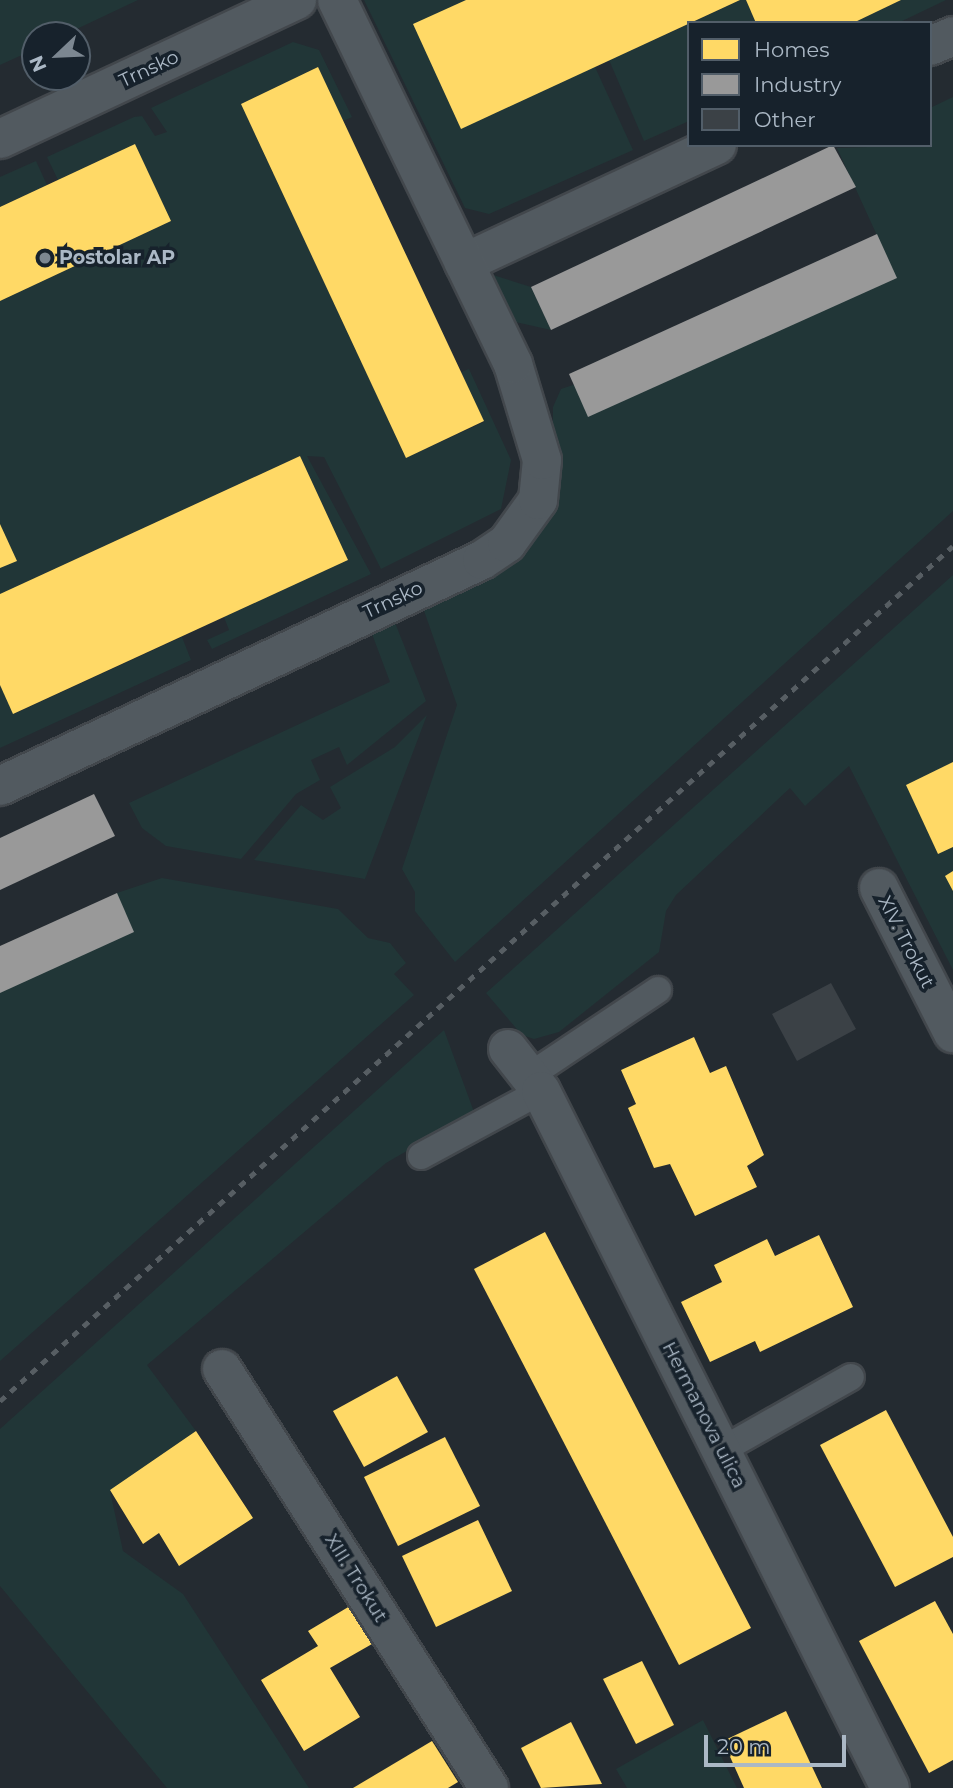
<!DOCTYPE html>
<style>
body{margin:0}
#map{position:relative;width:953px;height:1788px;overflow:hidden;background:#242b31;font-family:Montserrat,sans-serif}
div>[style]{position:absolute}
.green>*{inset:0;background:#213637}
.homes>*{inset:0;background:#ffd966}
.industry>*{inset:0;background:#999}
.building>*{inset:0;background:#3b4146}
.roads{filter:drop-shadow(2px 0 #42474c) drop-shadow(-2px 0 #42474c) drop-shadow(0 2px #42474c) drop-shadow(0 -2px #42474c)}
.lane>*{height:26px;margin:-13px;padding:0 13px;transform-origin:13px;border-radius:13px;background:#525a60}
.street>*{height:38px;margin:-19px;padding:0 19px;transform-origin:19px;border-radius:19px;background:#525a60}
.rail>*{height:5px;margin-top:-2.5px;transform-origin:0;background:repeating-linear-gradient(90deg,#575e63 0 7px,transparent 0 14px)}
.dots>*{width:19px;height:19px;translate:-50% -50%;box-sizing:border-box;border:4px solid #17222c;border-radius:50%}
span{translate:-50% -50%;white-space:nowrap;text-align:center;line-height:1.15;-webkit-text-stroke:7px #17222c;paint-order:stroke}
.street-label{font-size:19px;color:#abb8c5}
.poi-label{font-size:19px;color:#abb8c5;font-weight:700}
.left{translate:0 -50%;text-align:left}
.legend{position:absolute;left:687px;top:21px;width:245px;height:126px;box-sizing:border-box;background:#17222c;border:2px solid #525e69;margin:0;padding:9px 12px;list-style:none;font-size:21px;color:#abb8c5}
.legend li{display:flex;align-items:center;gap:14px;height:35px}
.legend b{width:35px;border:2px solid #525e69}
.north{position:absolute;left:21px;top:21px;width:70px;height:70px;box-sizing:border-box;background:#17222c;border:2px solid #525e69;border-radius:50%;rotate:247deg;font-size:19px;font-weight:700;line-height:28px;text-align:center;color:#abb8c5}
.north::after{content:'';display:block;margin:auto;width:24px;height:32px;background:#7c8791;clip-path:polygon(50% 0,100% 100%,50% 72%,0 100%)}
.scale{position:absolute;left:704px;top:1735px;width:142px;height:32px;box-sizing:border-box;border:4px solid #abb8c5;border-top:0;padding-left:9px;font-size:21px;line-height:24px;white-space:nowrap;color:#abb8c5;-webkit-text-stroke:5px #17222c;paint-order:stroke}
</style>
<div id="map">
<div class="green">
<div style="clip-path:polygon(0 0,138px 0,64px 35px,35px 35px,35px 49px,0 65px)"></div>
<div style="clip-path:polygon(364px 0,466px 0,595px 67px,633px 150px,489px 214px,465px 208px)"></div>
<div style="clip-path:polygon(740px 0,746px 0,756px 23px,691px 23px)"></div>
<div style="clip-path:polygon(901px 0,946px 0,898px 23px,853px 23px)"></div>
<div style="clip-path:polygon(689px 24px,689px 121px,644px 141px,609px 60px)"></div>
<div style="clip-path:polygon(293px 42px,319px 50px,352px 117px,343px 121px,318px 67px,241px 104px,406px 458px,484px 422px,461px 372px,469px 369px,511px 460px,501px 509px,381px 569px,324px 457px,307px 456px,371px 574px,212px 649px,207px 640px,229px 630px,224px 617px,348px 560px,300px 456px,0 594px,0 301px,171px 221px,135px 144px,58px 180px,47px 157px,134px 117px,142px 116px,155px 136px,167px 132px,151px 108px)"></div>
<div style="clip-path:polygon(953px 97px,953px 511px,455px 962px,415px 911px,415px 892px,402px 869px,457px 705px,422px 605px,540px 533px,552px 509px,553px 407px,561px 389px,896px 277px,837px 148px,930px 145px,930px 108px)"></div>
<div style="clip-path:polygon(36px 161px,47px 185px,0 207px,0 177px)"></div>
<div style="clip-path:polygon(493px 275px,531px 287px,551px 330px,511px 321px,491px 284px)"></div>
<div style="clip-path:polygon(953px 575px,953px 970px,849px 766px,805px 806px,790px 788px,676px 895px,666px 911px,659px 952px,559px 1032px,534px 1039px,522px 1035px,486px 993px)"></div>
<div style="clip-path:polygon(394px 620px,426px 701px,347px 765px,339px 747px,311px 760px,320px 780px,296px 794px,241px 859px,166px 846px,142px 828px,129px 803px,390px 682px,372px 634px,377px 622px)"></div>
<div style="clip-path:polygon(182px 637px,191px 660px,0 748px,0 685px,14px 714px)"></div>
<div style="clip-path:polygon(427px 715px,365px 879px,254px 860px,301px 805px,323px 820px,341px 808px,330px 787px,395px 747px)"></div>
<div style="clip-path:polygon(162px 878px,338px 909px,368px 938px,390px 943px,406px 963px,394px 974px,414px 995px,0 1361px,0 993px,117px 893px)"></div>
<div style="clip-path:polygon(444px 1030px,474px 1112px,386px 1163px,147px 1365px,196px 1431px,110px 1491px,123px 1551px,183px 1594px,309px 1788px,167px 1788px,0 1586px,0 1429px)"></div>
<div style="clip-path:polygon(703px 1720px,737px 1788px,627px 1788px,616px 1769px)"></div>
</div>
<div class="homes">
<div style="clip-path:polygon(466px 0,740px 0,461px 129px,413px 24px)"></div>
<div style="clip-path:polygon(746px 0,901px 0,853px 23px,756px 23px)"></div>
<div style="clip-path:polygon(318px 67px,484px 421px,406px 458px,241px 104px)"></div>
<div style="clip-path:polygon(135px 144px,171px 221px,0 301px,0 207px)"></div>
<div style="clip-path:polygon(300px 456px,348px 560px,13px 714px,0 685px,0 594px)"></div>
<div style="clip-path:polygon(0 524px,17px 561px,0 568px)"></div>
<div style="clip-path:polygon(953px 762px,953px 847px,938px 854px,906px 785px)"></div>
<div style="clip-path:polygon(953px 871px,953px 891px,945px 876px)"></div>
<div style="clip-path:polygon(694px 1037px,710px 1073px,726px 1066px,764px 1155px,747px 1166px,757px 1187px,695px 1216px,670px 1164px,654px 1168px,628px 1108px,636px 1104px,621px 1070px)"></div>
<div style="clip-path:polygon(545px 1232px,751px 1628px,679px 1665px,474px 1269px)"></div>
<div style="clip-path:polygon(819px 1235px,853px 1307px,760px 1352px,755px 1341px,710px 1362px,681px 1302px,722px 1282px,714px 1265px,767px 1239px,775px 1256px)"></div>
<div style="clip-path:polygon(397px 1376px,428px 1432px,364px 1467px,333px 1411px)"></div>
<div style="clip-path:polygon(886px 1410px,953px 1537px,953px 1557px,895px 1587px,820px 1445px)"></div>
<div style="clip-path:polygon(196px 1431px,253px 1518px,179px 1566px,159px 1533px,143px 1544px,110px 1490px)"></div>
<div style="clip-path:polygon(445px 1437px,480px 1506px,398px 1546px,364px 1477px)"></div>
<div style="clip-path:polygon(478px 1520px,512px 1591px,436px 1627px,402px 1556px)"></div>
<div style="clip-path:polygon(935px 1601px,953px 1634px,953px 1760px,929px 1773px,859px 1641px)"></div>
<div style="clip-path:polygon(350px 1606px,372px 1644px,330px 1668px,360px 1717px,304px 1751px,261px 1680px,318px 1646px,308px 1631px)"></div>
<div style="clip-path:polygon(642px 1661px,674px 1725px,636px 1744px,603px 1679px)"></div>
<div style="clip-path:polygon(786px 1711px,822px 1788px,744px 1788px,723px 1741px)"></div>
<div style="clip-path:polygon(571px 1722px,602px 1784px,541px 1788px,521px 1748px)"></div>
<div style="clip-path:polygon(432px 1741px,458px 1782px,448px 1788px,353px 1788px)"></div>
</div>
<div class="industry">
<div style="clip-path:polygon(833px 145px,856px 187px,551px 330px,531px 287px)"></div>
<div style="clip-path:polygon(877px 234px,897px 278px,588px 417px,569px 374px)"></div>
<div style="clip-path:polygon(94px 794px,115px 836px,0 890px,0 838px)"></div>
<div style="clip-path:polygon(117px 893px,134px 932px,0 993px,0 946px)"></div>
</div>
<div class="building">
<div style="clip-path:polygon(831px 983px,856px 1029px,797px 1061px,772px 1014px)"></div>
</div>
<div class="roads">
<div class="lane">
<div style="left:529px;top:1076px;width:155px;rotate:-33.7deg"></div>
<div style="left:421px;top:1156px;width:136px;rotate:-28.4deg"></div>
<div style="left:722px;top:1450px;width:148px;rotate:-29.5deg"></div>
</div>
<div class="street">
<div style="left:930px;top:46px;width:25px;rotate:-23deg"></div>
<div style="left:0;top:139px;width:328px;rotate:-25.1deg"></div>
<div style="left:464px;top:263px;width:279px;rotate:-25deg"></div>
<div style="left:0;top:786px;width:532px;rotate:-25.12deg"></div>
<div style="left:482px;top:560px;width:30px;rotate:-34deg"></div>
<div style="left:507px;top:543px;width:53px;rotate:-54.2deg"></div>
<div style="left:538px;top:500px;width:40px;rotate:-84.3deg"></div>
<div style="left:542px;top:460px;width:100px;rotate:-106.8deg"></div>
<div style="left:513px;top:364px;width:404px;rotate:-115.8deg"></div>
<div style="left:879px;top:888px;width:163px;rotate:63deg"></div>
<div style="left:508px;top:1049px;width:53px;rotate:51.8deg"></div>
<div style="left:541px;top:1091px;width:779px;rotate:63.4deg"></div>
<div style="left:222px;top:1369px;width:497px;rotate:57.5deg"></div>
</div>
</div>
<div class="rail">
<div style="left:0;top:1401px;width:1280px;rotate:-41.9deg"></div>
</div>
<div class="dots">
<div style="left:45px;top:258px;background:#7c8791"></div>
</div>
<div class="street-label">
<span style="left:149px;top:69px;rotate:-25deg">Trnsko</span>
<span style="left:393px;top:600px;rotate:-25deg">Trnsko</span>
<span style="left:906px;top:942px;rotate:63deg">XIV. Trokut</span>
<span style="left:704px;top:1415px;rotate:63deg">Hermanova ulica</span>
<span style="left:356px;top:1578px;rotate:58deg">XIII. Trokut</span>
</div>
<div class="poi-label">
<span class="left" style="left:59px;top:258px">Postolar AP</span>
</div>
<ul class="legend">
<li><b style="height:19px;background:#ffd966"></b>Homes</li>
<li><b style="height:19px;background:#999"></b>Industry</li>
<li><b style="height:19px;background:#3b4146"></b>Other</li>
</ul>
<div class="north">N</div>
<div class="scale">20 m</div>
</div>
